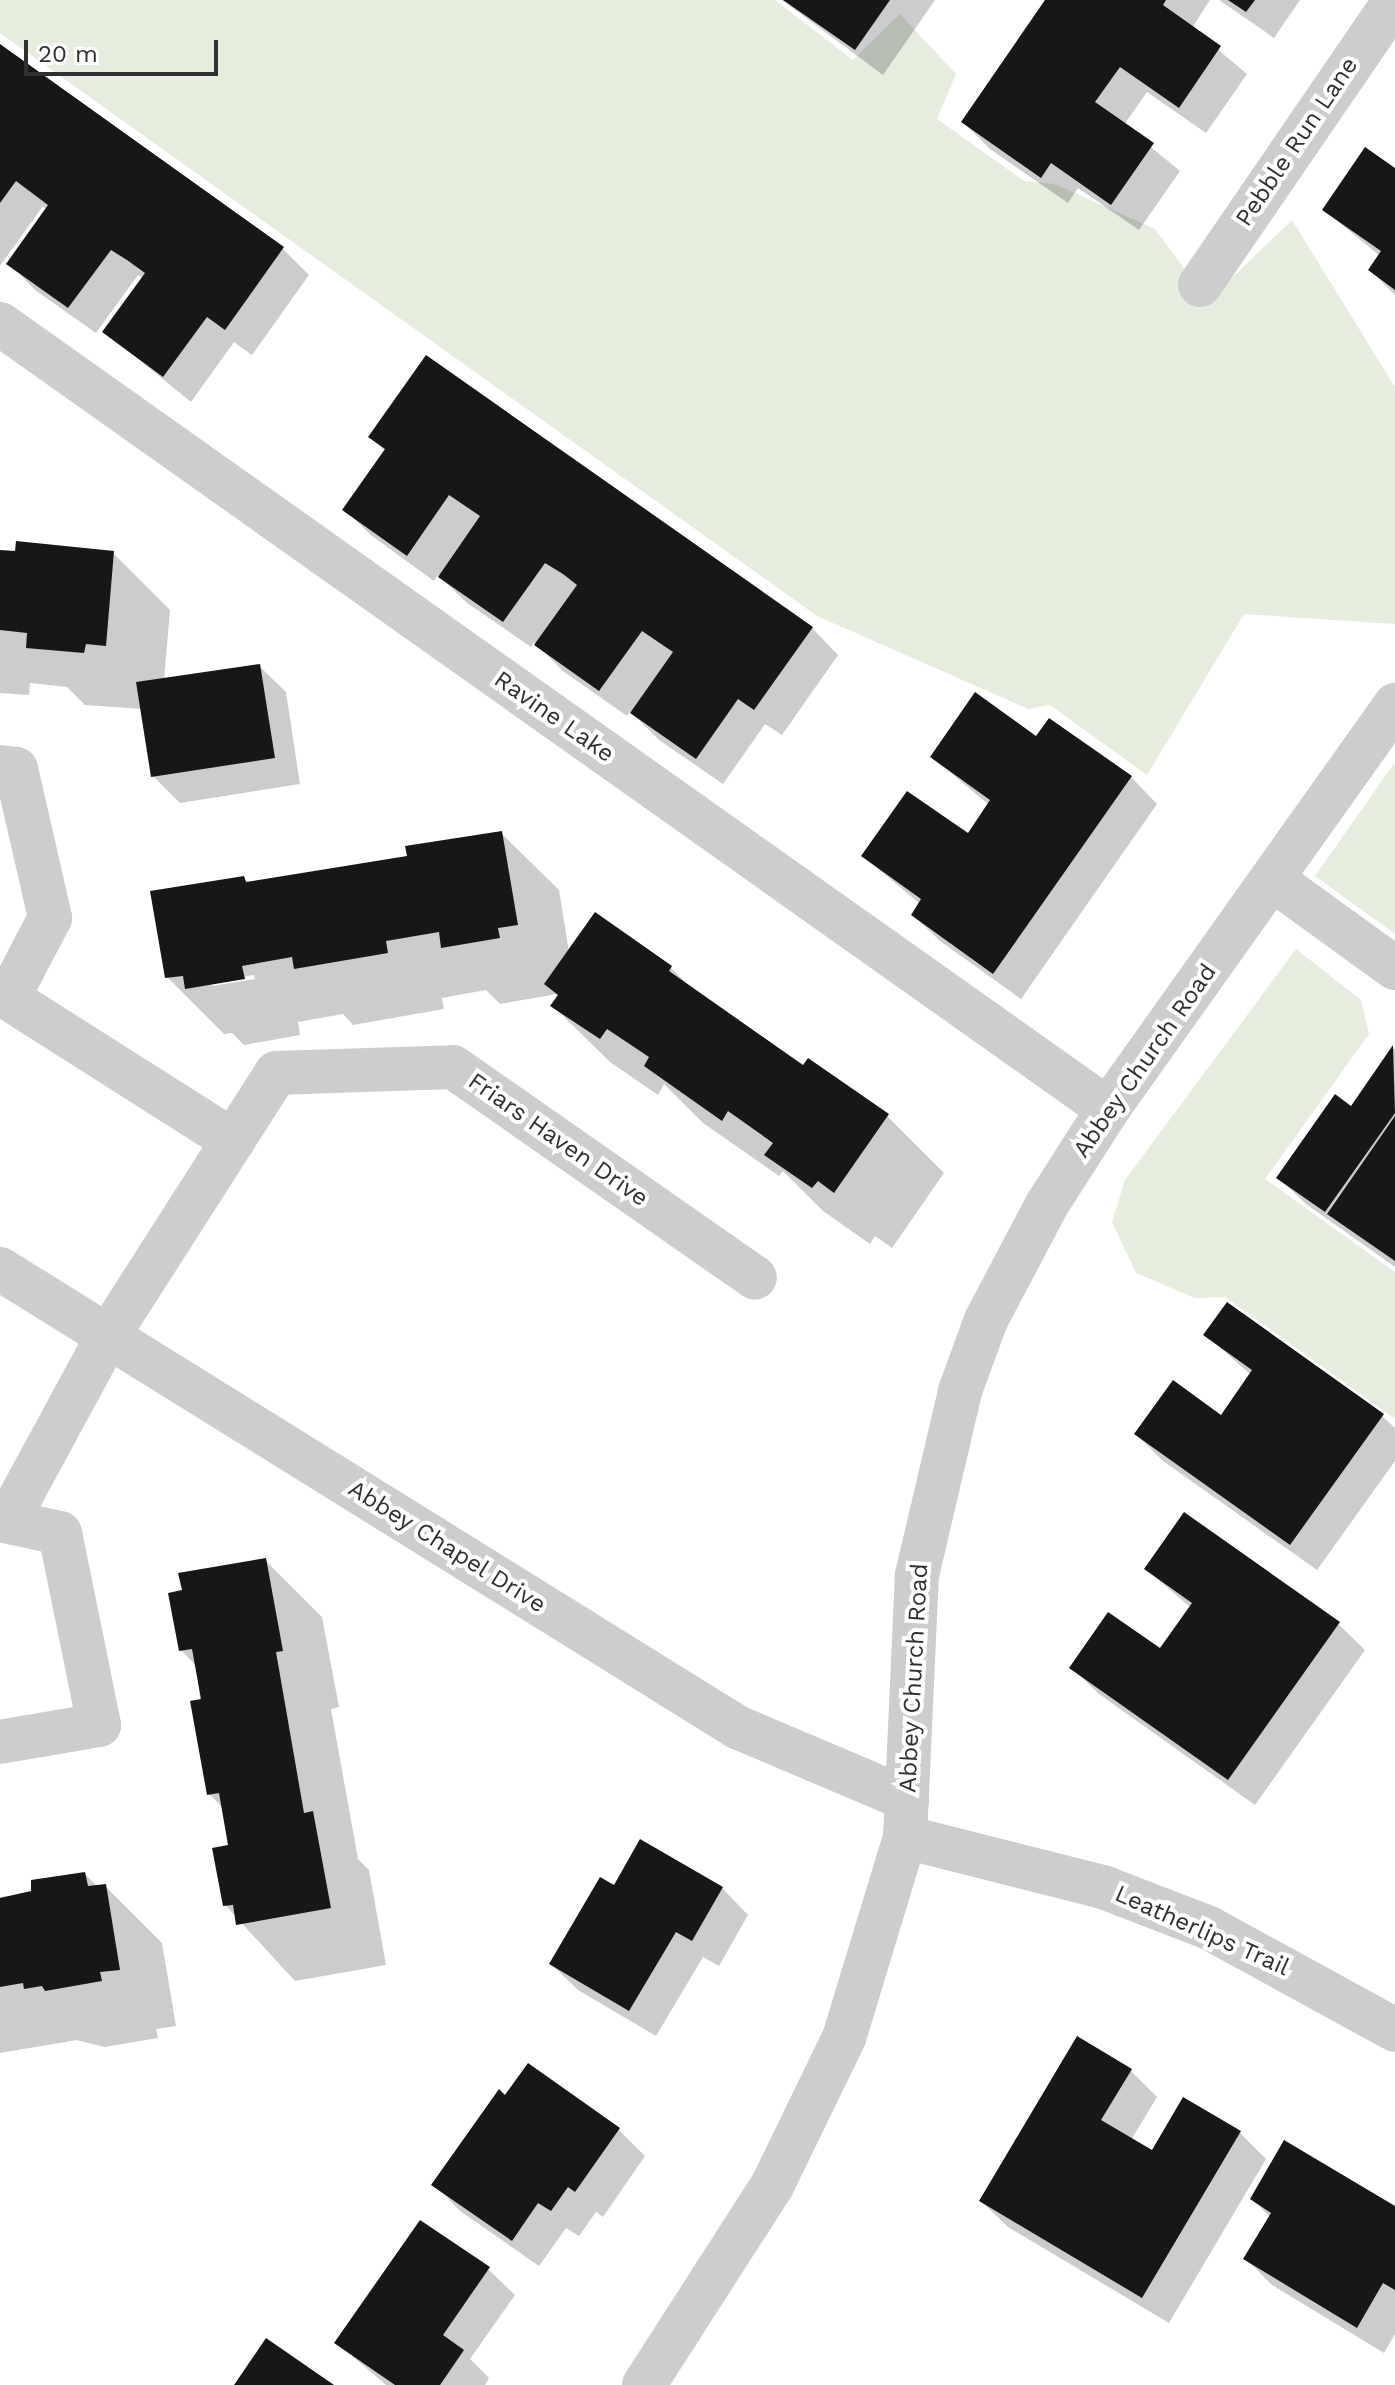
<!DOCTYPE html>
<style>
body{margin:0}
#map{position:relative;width:1395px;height:2385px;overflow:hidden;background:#fff;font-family:"Work Sans",sans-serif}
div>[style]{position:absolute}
.green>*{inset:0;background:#e6edde}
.shadow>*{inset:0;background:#0003}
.building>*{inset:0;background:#171717}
.street>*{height:44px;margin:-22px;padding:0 22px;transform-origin:22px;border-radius:22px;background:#cdcdcd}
span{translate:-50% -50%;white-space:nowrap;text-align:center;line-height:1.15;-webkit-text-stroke:8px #fff;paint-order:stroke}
.street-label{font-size:24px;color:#303030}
.scale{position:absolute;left:24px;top:40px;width:194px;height:36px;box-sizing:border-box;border:4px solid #303030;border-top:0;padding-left:10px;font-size:24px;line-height:28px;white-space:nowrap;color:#303030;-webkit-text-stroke:6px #fff;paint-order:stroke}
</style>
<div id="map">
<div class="green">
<div style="clip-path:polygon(0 0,775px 0,853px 60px,900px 14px,956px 74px,937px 119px,1024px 181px,1055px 184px,1155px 229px,1208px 301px,1292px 220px,1395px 387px,1395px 624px,1244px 614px,1147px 775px,1050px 705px,1028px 709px,817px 616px,0 33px)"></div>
<div style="clip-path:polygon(1395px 762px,1395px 934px,1315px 876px)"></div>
<div style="clip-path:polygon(1296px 949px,1361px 1000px,1369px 1034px,1265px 1179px,1395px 1272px,1395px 1419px,1225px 1297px,1195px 1298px,1136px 1273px,1112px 1222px,1125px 1180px)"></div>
</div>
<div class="shadow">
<div style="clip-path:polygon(782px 0,935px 0,883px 75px)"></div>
<div style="clip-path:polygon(1047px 0,1210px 0,1192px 28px,1247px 74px,1206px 133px,1147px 92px,1124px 125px,1180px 171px,1139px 230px,1078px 188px,1068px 203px,990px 149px,963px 122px)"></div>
<div style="clip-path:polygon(1219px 0,1300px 0,1274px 38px)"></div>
<div style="clip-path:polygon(0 46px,282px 248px,309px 275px,252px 355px,234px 342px,191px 402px,105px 332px,143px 278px,138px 275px,96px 333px,35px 290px,9px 263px,47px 210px,43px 206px,0 266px)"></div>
<div style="clip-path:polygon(1395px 170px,1395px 295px,1370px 270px,1380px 256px,1324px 210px)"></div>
<div style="clip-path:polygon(371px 437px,812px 628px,838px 655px,782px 735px,765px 724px,723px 784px,659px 740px,630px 711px,627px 716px,563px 671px,534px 642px,531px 647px,467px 603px,438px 575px,434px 581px,372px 536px,345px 510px,386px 452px)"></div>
<div style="clip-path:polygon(0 552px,113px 553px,170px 610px,164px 680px,259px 666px,286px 692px,300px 784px,180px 803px,153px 776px,143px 709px,85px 705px,67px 687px,30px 683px,29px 695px,0 693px)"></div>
<div style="clip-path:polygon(1037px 738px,1131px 777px,1157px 804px,1021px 999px,940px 941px,913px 915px,920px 904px,863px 856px,968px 836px,989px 805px,932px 757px)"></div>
<div style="clip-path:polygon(evenodd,502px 834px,559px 890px,569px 952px,671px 968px,697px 994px,803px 1068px,887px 1116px,944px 1173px,892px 1248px,875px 1236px,870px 1244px,823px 1211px,783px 1171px,779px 1176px,703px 1123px,664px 1084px,658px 1095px,610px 1062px,553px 1006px,557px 994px,500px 1004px,486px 990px,442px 998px,444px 1009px,353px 1025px,343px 1014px,298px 1022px,300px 1035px,244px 1045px,232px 1033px,224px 1034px,167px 977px,244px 878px,249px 884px,409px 858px,502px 834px,254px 975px,255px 979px,212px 986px,212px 982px,254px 975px)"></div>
<div style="clip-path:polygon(1394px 1048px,1395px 1049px,1395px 1267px,1306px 1204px,1279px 1178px,1351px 1109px)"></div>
<div style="clip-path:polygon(1206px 1335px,1382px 1416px,1395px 1428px,1395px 1461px,1317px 1570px,1163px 1461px,1136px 1434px,1221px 1418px,1251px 1375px)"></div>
<div style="clip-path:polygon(265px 1560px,322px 1617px,339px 1707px,331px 1709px,358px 1859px,369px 1870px,386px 1965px,295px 1981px,225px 1905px,230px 1847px,223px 1808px,209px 1794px,197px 1667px,181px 1650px)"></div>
<div style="clip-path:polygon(1146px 1569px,1338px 1624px,1365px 1650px,1255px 1805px,1099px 1694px,1072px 1668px,1160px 1651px,1191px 1608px)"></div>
<div style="clip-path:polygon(85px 1874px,98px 1887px,105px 1886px,162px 1943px,176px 2026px,156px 2029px,158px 2038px,104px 2047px,77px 2040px,0 2053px,0 1897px,33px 1893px)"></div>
<div style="clip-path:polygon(615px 1888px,722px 1888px,748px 1915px,719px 1966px,703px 1957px,656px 2036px,578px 1990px,551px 1964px)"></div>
<div style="clip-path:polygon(528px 2066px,619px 2130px,645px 2156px,603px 2217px,596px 2212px,579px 2236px,566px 2228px,539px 2266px,460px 2211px,434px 2184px)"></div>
<div style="clip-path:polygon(1131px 2071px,1157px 2097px,1131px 2140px,1153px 2153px,1240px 2133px,1266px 2159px,1169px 2323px,1008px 2227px,981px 2201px)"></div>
<div style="clip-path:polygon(1252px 2199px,1395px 2209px,1395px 2334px,1384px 2353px,1272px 2285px,1245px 2258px,1270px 2217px)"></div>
<div style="clip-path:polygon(488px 2269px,515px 2295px,470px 2359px,489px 2378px,485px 2385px,386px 2385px,337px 2343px)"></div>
</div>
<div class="building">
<div style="clip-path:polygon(783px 0,890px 0,855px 50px)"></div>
<div style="clip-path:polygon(1045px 0,1166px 0,1163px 5px,1221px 46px,1179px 108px,1120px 67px,1095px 102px,1154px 143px,1111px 205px,1051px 163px,1041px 178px,961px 122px)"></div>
<div style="clip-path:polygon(1228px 0,1255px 0,1246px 12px)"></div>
<div style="clip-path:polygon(0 44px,284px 247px,225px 330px,207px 317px,163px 377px,102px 332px,145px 273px,127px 260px,111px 250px,68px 308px,6px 264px,48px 205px,16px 181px,0 203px)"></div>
<div style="clip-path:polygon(1365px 147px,1395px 168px,1395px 290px,1368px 270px,1381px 251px,1322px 210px)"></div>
<div style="clip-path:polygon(426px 355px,813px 627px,754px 710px,738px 699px,696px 759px,630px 713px,673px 652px,642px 631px,599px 691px,534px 645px,577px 585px,563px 574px,545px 563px,503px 622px,438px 577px,480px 516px,449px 495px,407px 556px,342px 510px,385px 449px,368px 437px)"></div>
<div style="clip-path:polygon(16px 541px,114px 551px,106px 646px,86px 644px,84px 653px,26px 648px,27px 633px,0 630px,0 550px,15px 551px)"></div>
<div style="clip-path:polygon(260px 664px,275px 758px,151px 777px,136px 682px)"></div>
<div style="clip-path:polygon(975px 692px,1036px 736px,1049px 718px,1132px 776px,993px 974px,911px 915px,921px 899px,861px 856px,907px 791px,968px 833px,990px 800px,930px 757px)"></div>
<div style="clip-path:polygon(502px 831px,518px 925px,498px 928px,500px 938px,441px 948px,439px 932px,386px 941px,388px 953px,294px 969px,292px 957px,242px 966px,245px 979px,185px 989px,183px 976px,165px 978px,150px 891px,244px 876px,246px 882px,407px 856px,405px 846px)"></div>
<div style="clip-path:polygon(595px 912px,672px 966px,669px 971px,803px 1065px,808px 1058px,889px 1114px,834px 1193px,818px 1181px,812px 1188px,764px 1155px,773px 1143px,728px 1111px,722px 1121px,644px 1066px,649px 1057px,607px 1029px,600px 1039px,550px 1006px,558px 995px,544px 984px)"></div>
<div style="clip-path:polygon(1393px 1045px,1395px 1113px,1325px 1212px,1276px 1178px,1335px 1094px,1351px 1106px)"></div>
<div style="clip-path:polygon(1395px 1116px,1395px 1261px,1327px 1214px)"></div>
<div style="clip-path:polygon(1227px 1302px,1384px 1414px,1290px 1545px,1134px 1434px,1173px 1380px,1221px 1415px,1252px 1370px,1203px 1335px)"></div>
<div style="clip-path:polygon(1184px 1512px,1340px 1622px,1228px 1780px,1069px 1668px,1108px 1612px,1160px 1648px,1192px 1603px,1144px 1569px)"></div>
<div style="clip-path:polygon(266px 1558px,283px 1651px,276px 1652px,304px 1813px,313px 1811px,331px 1908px,236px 1925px,233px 1905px,223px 1906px,212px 1848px,228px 1845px,219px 1793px,207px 1795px,190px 1701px,201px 1699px,192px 1649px,179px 1651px,168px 1593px,182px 1590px,178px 1573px)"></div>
<div style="clip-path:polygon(640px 1839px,723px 1887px,692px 1941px,676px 1932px,629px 2011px,549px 1964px,600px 1877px,614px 1885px)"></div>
<div style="clip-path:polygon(85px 1872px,88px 1886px,106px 1884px,120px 1970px,100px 1972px,102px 1981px,45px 1991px,42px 1986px,24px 1989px,23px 1983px,0 1987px,0 1898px,31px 1891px,31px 1880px)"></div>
<div style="clip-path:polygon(1077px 2036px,1132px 2069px,1101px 2120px,1152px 2150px,1183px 2097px,1241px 2131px,1142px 2298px,979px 2201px)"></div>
<div style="clip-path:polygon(528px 2063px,620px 2128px,575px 2192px,568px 2187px,551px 2211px,538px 2203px,512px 2241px,431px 2185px,499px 2089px,505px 2095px)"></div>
<div style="clip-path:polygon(1284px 2140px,1395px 2206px,1395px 2290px,1383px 2283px,1357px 2328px,1243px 2259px,1271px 2213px,1250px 2199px)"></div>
<div style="clip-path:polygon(420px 2220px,490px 2267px,443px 2335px,464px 2350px,440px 2385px,395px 2385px,334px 2343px)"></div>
<div style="clip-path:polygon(266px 2338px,334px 2385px,234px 2385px)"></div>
</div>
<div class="street">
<div style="left:1200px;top:285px;width:345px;rotate:-55.6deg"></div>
<div style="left:0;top:324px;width:1358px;rotate:35.32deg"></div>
<div style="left:0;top:767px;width:16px;rotate:7deg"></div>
<div style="left:16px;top:769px;width:153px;rotate:77.1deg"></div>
<div style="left:50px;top:918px;width:90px;rotate:117.7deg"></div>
<div style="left:1272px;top:879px;width:152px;rotate:35.9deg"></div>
<div style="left:0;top:993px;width:276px;rotate:32.4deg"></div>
<div style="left:0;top:1269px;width:868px;rotate:31.86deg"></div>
<div style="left:737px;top:1727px;width:185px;rotate:23deg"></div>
<div style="left:9px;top:1518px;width:207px;rotate:-61.5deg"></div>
<div style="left:108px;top:1336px;width:312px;rotate:-57.4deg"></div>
<div style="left:276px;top:1073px;width:177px;rotate:-1.9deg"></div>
<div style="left:453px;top:1067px;width:368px;rotate:34.9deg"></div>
<div style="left:0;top:1520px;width:61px;rotate:12.2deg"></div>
<div style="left:60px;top:1533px;width:196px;rotate:78.5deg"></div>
<div style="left:99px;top:1725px;width:100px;rotate:170.3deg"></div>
<div style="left:905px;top:1837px;width:204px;rotate:14.2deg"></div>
<div style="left:1103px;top:1887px;width:114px;rotate:21.1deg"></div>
<div style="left:1209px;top:1928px;width:212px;rotate:28.7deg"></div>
<div style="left:644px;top:2385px;width:237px;rotate:-57.3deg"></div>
<div style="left:772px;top:2186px;width:165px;rotate:-64.1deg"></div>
<div style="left:844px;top:2038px;width:210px;rotate:-73.1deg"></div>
<div style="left:905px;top:1837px;width:262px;rotate:-87.4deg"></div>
<div style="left:917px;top:1575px;width:189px;rotate:-76.8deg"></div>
<div style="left:960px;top:1391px;width:76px;rotate:-69.9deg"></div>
<div style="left:986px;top:1320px;width:129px;rotate:-62.2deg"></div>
<div style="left:1046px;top:1206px;width:115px;rotate:-57.4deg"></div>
<div style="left:1108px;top:1109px;width:496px;rotate:-54.6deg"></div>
</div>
<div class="street-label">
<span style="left:1297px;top:142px;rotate:-56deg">Pebble Run Lane</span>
<span style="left:554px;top:717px;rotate:35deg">Ravine Lake</span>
<span style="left:1145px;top:1061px;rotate:-55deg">Abbey Church Road</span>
<span style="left:558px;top:1140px;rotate:35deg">Friars Haven Drive</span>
<span style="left:447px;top:1547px;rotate:32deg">Abbey Chapel Drive</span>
<span style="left:914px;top:1678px;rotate:-87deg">Abbey Church Road</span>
<span style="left:1202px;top:1931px;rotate:24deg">Leatherlips Trail</span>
</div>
<div class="scale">20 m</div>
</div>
